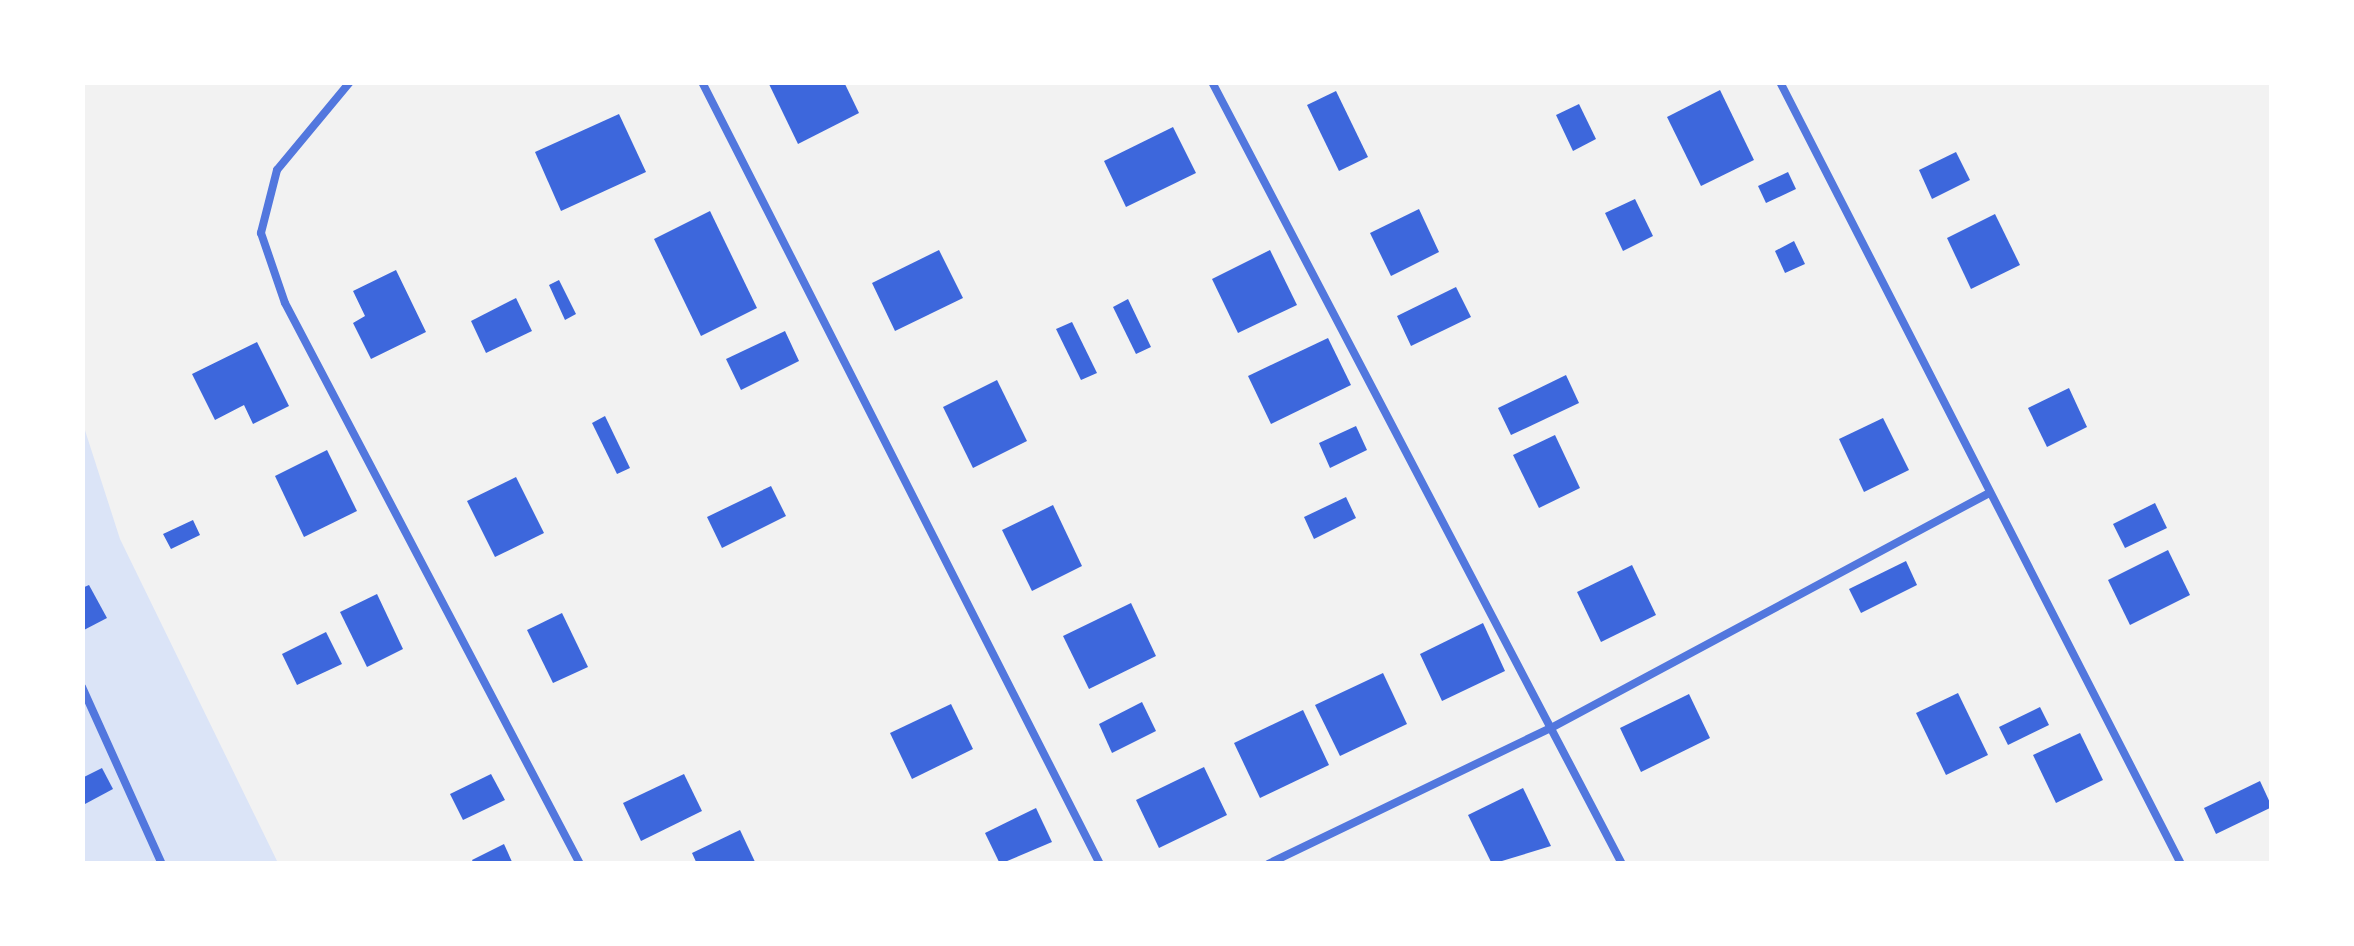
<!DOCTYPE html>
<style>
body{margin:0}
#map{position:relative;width:2354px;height:946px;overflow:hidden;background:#f2f2f2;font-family:Barlow,sans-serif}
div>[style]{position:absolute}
.green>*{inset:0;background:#dbe4f7}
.building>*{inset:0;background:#3d67dc}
.service>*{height:8px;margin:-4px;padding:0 4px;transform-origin:4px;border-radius:4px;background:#5277de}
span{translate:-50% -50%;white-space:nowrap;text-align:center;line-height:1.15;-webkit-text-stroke:10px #fff;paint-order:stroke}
.frame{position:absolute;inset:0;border:85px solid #fff;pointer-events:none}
</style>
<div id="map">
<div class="green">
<div style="clip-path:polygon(82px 421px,120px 539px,278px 863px,83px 863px)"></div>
</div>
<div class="building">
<div style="clip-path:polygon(768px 82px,844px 82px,859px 113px,798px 144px)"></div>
<div style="clip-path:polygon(1720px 90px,1754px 160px,1701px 186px,1667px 117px)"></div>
<div style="clip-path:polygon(1336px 91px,1368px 157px,1339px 171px,1307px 105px)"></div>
<div style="clip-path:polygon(1579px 104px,1596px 139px,1573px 151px,1556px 115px)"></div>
<div style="clip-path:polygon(619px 114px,646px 172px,561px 211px,535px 152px)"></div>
<div style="clip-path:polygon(1173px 127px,1196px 173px,1126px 207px,1104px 161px)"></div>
<div style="clip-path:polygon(1956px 152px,1970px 180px,1932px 199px,1919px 170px)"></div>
<div style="clip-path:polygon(1788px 172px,1796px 189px,1766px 203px,1758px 186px)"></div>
<div style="clip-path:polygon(1635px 199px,1653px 236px,1623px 251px,1605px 213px)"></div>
<div style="clip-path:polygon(1419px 209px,1439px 252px,1391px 276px,1370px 233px)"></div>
<div style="clip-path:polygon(710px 211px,757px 308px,701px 336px,654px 239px)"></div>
<div style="clip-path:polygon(1995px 214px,2020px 265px,1971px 289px,1947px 238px)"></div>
<div style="clip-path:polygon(1794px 241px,1805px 264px,1785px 273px,1775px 251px)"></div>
<div style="clip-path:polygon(939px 250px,963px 298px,895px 331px,872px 283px)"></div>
<div style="clip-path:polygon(1270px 250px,1297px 305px,1238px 333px,1212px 279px)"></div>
<div style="clip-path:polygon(396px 270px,426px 332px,371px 359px,353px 323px,365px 316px,353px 291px)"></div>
<div style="clip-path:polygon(559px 280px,576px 314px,565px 320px,549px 285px)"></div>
<div style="clip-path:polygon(1456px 287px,1471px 317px,1411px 346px,1397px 316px)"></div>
<div style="clip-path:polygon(516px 298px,532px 331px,486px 353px,471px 321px)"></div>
<div style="clip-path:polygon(1128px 299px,1151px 347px,1136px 354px,1113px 307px)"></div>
<div style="clip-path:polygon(1072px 322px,1097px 373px,1081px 380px,1056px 329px)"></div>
<div style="clip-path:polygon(785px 331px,799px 361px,741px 390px,726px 359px)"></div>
<div style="clip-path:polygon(1328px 338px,1351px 385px,1271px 424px,1248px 376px)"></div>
<div style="clip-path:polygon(257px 342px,289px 406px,253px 424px,244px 405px,215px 420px,192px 374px)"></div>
<div style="clip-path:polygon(1566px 375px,1579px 403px,1511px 435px,1498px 408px)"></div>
<div style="clip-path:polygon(997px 380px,1027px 441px,973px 468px,943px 407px)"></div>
<div style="clip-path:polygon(2069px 388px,2087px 427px,2047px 447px,2028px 408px)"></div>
<div style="clip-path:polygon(605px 416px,630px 468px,617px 474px,592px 423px)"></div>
<div style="clip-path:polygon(1883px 418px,1909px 470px,1864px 492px,1839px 439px)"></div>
<div style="clip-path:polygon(1356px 426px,1367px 450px,1330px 468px,1319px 443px)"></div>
<div style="clip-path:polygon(1555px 435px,1580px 488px,1539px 508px,1513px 455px)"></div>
<div style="clip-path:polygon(327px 450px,357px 511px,304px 537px,275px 476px)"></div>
<div style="clip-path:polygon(516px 477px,544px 533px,495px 557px,467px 501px)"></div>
<div style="clip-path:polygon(771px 486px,786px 516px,722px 548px,707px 517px)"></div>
<div style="clip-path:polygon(1346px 497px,1356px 518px,1314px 539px,1304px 517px)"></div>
<div style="clip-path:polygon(2155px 503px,2167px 528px,2125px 548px,2113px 524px)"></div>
<div style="clip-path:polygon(1053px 505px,1082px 566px,1032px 591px,1002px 530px)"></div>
<div style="clip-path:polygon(193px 520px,200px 535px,171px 549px,163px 534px)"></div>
<div style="clip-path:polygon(2168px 550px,2190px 595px,2130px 625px,2108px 580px)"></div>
<div style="clip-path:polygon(1906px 561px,1917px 585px,1861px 613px,1849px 589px)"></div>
<div style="clip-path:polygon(1632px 565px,1656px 615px,1601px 642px,1577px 592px)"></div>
<div style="clip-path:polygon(89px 585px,107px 618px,82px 631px,82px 588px)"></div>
<div style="clip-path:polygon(377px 594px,403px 649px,367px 667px,340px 612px)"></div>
<div style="clip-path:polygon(1131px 603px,1156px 656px,1089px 689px,1063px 636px)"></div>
<div style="clip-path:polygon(562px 613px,588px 667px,553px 683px,527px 630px)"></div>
<div style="clip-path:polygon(1483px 623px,1505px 671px,1442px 701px,1420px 654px)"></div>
<div style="clip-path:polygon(326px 632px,342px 664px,297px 685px,282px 654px)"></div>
<div style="clip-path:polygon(1383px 673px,1407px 724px,1340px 756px,1315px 705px)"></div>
<div style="clip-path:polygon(1958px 693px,1988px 755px,1946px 775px,1916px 713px)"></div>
<div style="clip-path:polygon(1689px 694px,1710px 738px,1641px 772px,1620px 728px)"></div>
<div style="clip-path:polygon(1142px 702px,1156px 731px,1112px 753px,1099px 724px)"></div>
<div style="clip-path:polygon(951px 704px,973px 749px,912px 779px,890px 733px)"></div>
<div style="clip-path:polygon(2040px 707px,2049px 725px,2008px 745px,1999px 727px)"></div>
<div style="clip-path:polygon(1303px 710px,1329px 765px,1260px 798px,1234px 743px)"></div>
<div style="clip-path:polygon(2080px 733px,2103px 780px,2056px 803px,2033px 755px)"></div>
<div style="clip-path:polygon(1204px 767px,1227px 815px,1159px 848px,1136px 800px)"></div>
<div style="clip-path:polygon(102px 768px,113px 789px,85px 804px,82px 778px)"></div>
<div style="clip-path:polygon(491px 774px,505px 800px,463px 820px,450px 794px)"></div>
<div style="clip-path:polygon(684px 774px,702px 811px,641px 841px,623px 803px)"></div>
<div style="clip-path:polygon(2260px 781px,2272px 807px,2216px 834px,2204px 808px)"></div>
<div style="clip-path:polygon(1523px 788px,1551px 846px,1492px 864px,1468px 815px)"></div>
<div style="clip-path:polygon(1036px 808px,1052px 842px,1000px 864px,985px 833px)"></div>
<div style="clip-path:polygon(740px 830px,756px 864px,697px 864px,692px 853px)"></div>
<div style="clip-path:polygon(504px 844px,513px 864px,474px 864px,472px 860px)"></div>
</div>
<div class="service">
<div style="left:350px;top:82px;width:114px;rotate:129.7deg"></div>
<div style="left:277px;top:170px;width:65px;rotate:104.3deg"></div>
<div style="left:261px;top:233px;width:74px;rotate:71.1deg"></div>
<div style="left:285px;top:303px;width:634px;rotate:62.26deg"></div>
<div style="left:702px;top:82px;width:877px;rotate:63.03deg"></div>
<div style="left:1212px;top:82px;width:883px;rotate:62.33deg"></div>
<div style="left:1780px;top:82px;width:879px;rotate:62.85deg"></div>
<div style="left:82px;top:687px;width:194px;rotate:65.7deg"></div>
<div style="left:1268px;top:864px;width:314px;rotate:-25.7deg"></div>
<div style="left:1551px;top:728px;width:496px;rotate:-28.2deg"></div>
</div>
<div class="frame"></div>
</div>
